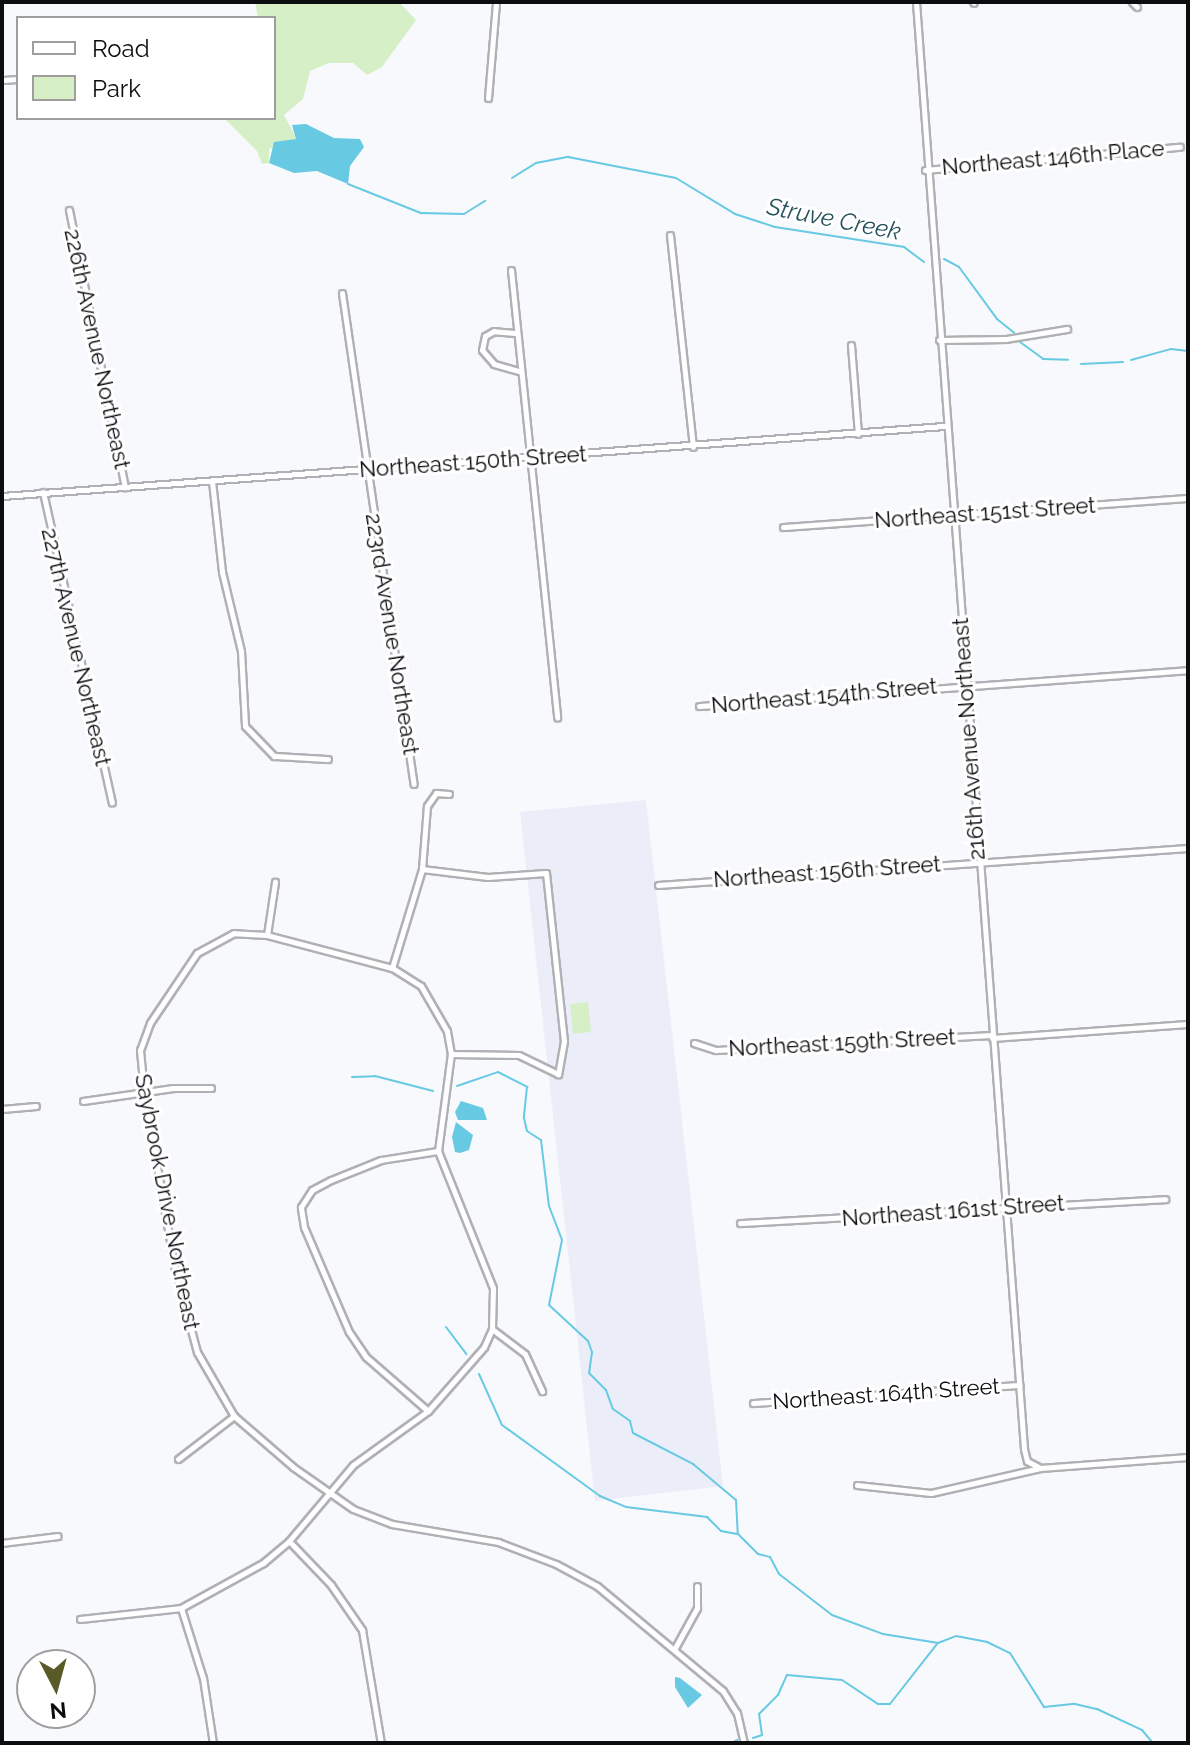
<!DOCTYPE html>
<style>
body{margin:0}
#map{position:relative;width:1190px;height:1745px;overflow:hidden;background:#f8f9fd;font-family:Raleway,sans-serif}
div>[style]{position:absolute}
.built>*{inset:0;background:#ebeef9}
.green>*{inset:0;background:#d6efc7}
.water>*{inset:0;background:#67cae2}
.stream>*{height:2px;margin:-1px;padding:0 1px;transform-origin:1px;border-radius:1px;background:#67cae2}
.roads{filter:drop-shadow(2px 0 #b0b1b5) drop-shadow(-2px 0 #b0b1b5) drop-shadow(0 2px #b0b1b5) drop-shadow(0 -2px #b0b1b5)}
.minor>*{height:5px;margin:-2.5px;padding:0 2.5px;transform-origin:2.5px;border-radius:2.5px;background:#fff}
span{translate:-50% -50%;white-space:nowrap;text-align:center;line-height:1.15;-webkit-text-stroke:6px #fff;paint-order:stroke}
.street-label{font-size:22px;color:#0c0d0e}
.water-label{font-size:24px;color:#26515c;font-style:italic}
.frame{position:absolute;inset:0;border:4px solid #0c0d0e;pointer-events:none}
.legend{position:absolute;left:16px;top:16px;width:260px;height:104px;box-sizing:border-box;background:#fff;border:2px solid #9e9e9f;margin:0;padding:10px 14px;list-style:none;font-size:24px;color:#0c0d0e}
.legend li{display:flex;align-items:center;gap:16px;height:40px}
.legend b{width:40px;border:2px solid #9e9e9f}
.north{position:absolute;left:16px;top:1649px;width:80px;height:80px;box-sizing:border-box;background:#fff;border:2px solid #9e9e9f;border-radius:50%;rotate:174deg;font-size:22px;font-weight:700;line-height:32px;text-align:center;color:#0c0d0e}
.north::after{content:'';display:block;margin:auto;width:28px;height:36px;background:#5a5a27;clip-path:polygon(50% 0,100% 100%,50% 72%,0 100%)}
</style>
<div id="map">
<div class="built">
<div style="clip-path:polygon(646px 800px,723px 1486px,595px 1501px,520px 812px)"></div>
</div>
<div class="green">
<div style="clip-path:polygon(255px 2px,399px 2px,416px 20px,382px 67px,367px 75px,353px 63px,329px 63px,310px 71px,303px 99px,284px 115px,297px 139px,269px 149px,269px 163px,262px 164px,257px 151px,224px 118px,274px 118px,274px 18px,258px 18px)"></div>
<div style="clip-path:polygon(588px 1002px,591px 1032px,573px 1034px,570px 1004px)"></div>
</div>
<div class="water">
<div style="clip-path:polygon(306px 124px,334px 138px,360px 139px,364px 147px,350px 166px,348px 184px,317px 171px,294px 173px,269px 163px,274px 142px,296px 139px,292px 125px)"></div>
<div style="clip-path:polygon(461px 1101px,483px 1108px,487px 1120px,458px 1120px,455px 1112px)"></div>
<div style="clip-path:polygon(456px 1122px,473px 1135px,469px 1150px,460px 1153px,455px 1152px,452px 1137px)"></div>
<div style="clip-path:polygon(680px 1678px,702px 1695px,688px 1708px,675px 1687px,675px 1677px)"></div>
</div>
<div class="stream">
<div style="left:512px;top:178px;width:28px;rotate:-32deg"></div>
<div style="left:536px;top:163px;width:33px;rotate:-11deg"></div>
<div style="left:568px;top:157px;width:110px;rotate:11deg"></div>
<div style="left:676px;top:178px;width:69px;rotate:31.4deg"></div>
<div style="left:735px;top:214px;width:42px;rotate:18deg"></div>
<div style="left:775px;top:227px;width:131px;rotate:8.8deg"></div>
<div style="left:904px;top:247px;width:25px;rotate:37deg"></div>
<div style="left:348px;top:184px;width:79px;rotate:21.7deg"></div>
<div style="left:421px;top:213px;width:43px;rotate:1.3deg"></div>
<div style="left:464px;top:214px;width:25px;rotate:-32deg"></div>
<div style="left:944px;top:259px;width:17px;rotate:28deg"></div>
<div style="left:959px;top:267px;width:64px;rotate:53.8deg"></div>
<div style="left:997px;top:319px;width:22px;rotate:39deg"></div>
<div style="left:1020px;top:342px;width:29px;rotate:36deg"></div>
<div style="left:1043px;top:359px;width:25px;rotate:2deg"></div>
<div style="left:1131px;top:360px;width:41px;rotate:-15.4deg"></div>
<div style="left:1171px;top:349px;width:17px;rotate:7deg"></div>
<div style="left:1081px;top:364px;width:42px;rotate:-2.7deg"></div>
<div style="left:352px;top:1077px;width:23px;rotate:-2deg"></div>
<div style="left:375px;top:1076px;width:60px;rotate:14.5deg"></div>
<div style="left:457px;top:1086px;width:43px;rotate:-18.9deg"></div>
<div style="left:498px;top:1072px;width:33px;rotate:27deg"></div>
<div style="left:527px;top:1087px;width:31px;rotate:96deg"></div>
<div style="left:524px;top:1118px;width:13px;rotate:77deg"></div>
<div style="left:527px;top:1131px;width:17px;rotate:33deg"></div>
<div style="left:541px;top:1140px;width:66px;rotate:83.1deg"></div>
<div style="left:549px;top:1206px;width:36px;rotate:69deg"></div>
<div style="left:562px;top:1240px;width:66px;rotate:101.3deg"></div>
<div style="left:549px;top:1305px;width:53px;rotate:42.7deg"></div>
<div style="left:588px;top:1341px;width:12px;rotate:70deg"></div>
<div style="left:592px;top:1352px;width:21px;rotate:98deg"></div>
<div style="left:589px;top:1373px;width:24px;rotate:45deg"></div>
<div style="left:606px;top:1390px;width:20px;rotate:70deg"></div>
<div style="left:613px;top:1409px;width:21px;rotate:35deg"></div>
<div style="left:630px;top:1421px;width:12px;rotate:76deg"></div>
<div style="left:633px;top:1433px;width:68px;rotate:27.3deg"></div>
<div style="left:693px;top:1464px;width:56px;rotate:39.9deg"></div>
<div style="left:736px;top:1500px;width:34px;rotate:87deg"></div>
<div style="left:738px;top:1534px;width:28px;rotate:45deg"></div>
<div style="left:758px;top:1554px;width:12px;rotate:14deg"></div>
<div style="left:770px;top:1557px;width:19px;rotate:62deg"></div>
<div style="left:779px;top:1574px;width:67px;rotate:37.7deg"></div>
<div style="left:832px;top:1615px;width:54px;rotate:20.4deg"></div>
<div style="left:883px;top:1634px;width:56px;rotate:9.3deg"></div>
<div style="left:938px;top:1643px;width:19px;rotate:-21deg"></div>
<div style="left:956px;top:1636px;width:32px;rotate:11deg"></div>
<div style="left:987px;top:1642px;width:25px;rotate:26deg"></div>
<div style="left:1010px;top:1653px;width:64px;rotate:57.8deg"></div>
<div style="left:1044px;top:1707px;width:31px;rotate:-6deg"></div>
<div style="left:1075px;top:1704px;width:23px;rotate:13deg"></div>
<div style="left:1097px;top:1709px;width:50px;rotate:25deg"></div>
<div style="left:1142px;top:1730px;width:17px;rotate:50deg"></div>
<div style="left:446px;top:1327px;width:34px;rotate:53deg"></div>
<div style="left:479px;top:1374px;width:56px;rotate:65.7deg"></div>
<div style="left:502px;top:1425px;width:121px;rotate:35.9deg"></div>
<div style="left:600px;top:1496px;width:28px;rotate:23deg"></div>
<div style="left:626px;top:1507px;width:82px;rotate:7deg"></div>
<div style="left:707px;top:1517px;width:20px;rotate:45deg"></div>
<div style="left:721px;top:1531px;width:16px;rotate:11deg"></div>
<div style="left:753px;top:1738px;width:9px;rotate:-18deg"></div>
<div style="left:762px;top:1735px;width:21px;rotate:-98deg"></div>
<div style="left:759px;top:1714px;width:27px;rotate:-45deg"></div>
<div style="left:778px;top:1695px;width:22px;rotate:-66deg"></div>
<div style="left:787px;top:1675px;width:55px;rotate:5.2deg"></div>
<div style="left:842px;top:1680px;width:43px;rotate:33.7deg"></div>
<div style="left:878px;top:1704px;width:12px"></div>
<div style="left:890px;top:1704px;width:76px;rotate:-51.9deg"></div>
<div style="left:732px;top:1743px;width:6px;rotate:-31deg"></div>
</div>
<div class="roads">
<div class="minor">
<div style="left:916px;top:2px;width:1451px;rotate:85.73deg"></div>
<div style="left:1024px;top:1449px;width:12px;rotate:76deg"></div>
<div style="left:1027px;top:1461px;width:15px;rotate:28deg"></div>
<div style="left:973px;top:2px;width:1px;rotate:45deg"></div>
<div style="left:1132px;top:2px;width:7px;rotate:45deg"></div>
<div style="left:2px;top:80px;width:16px;rotate:-4deg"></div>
<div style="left:488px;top:98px;width:96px;rotate:-85.2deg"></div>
<div style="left:925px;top:170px;width:256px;rotate:-5.2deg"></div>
<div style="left:69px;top:210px;width:283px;rotate:78.6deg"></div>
<div style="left:670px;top:235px;width:213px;rotate:83.8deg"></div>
<div style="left:511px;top:270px;width:450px;rotate:84.1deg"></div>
<div style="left:342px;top:293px;width:496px;rotate:81.7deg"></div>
<div style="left:515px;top:333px;width:21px;rotate:-175deg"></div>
<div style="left:494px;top:331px;width:10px;rotate:151deg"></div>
<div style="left:485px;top:336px;width:14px;rotate:102deg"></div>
<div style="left:482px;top:350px;width:18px;rotate:49deg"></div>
<div style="left:494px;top:364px;width:26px;rotate:16deg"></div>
<div style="left:939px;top:340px;width:67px;rotate:-0.9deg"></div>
<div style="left:1006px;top:339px;width:62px;rotate:-9.3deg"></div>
<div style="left:851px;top:345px;width:89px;rotate:85.5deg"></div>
<div style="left:212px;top:481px;width:92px;rotate:83.7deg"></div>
<div style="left:222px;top:572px;width:81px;rotate:76.5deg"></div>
<div style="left:241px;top:651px;width:75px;rotate:86.9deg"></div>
<div style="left:245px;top:726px;width:42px;rotate:46deg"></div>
<div style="left:274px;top:756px;width:54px;rotate:3.2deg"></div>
<div style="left:43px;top:492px;width:318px;rotate:77.5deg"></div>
<div style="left:2px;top:496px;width:946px;rotate:-4.25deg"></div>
<div style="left:783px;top:527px;width:406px;rotate:-4.1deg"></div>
<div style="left:699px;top:706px;width:490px;rotate:-4.2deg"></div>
<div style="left:422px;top:869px;width:66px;rotate:6.9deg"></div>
<div style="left:488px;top:877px;width:58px;rotate:-3.9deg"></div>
<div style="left:546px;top:873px;width:169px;rotate:83.9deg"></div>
<div style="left:564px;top:1041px;width:34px;rotate:100deg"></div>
<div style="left:558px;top:1074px;width:43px;rotate:-154deg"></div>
<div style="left:519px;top:1055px;width:68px;rotate:-179.2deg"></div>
<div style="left:658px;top:885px;width:531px;rotate:-3.99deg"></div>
<div style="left:267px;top:935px;width:54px;rotate:-81.4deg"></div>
<div style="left:392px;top:968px;width:129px;rotate:-165.2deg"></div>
<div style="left:267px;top:935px;width:33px;rotate:-177deg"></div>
<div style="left:234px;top:933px;width:42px;rotate:151.6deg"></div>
<div style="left:197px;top:953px;width:84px;rotate:123.9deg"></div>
<div style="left:150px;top:1023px;width:29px;rotate:110deg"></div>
<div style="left:140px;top:1050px;width:42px;rotate:84.6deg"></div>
<div style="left:144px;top:1092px;width:181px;rotate:80.1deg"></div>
<div style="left:175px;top:1270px;width:85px;rotate:75deg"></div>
<div style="left:197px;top:1352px;width:74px;rotate:60deg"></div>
<div style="left:234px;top:1416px;width:78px;rotate:40.8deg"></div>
<div style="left:293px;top:1467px;width:73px;rotate:35deg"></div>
<div style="left:353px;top:1509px;width:42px;rotate:21deg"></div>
<div style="left:392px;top:1524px;width:108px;rotate:9.6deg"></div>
<div style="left:498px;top:1542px;width:62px;rotate:20.8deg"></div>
<div style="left:556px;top:1564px;width:47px;rotate:28.2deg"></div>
<div style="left:597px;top:1586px;width:164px;rotate:39.8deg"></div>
<div style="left:723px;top:1691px;width:26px;rotate:58deg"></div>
<div style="left:737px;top:1713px;width:31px;rotate:77deg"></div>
<div style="left:992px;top:1038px;width:196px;rotate:-4.1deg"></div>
<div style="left:694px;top:1043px;width:23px;rotate:18deg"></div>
<div style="left:716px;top:1050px;width:276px;rotate:-3.1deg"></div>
<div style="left:83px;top:1101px;width:91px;rotate:-8.2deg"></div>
<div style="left:173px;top:1088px;width:38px"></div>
<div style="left:2px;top:1109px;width:34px;rotate:-5deg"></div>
<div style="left:740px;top:1223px;width:426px;rotate:-3.2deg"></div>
<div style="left:492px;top:1329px;width:41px;rotate:37.1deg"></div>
<div style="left:525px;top:1354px;width:41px;rotate:65.3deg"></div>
<div style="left:753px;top:1403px;width:267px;rotate:-3.9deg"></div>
<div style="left:428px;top:1411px;width:82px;rotate:-138.9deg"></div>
<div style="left:366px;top:1357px;width:30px;rotate:-124deg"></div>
<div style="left:349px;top:1332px;width:114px;rotate:-113.2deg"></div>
<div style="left:304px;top:1227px;width:20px;rotate:-99deg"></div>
<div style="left:301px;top:1207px;width:20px;rotate:-57deg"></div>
<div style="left:312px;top:1190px;width:21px;rotate:-28deg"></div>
<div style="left:331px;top:1180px;width:54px;rotate:-21.8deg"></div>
<div style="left:381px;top:1160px;width:58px;rotate:-9deg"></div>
<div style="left:178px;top:1459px;width:71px;rotate:-37.5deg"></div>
<div style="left:857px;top:1485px;width:74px;rotate:6.2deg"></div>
<div style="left:931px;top:1493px;width:112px;rotate:-12.9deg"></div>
<div style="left:1040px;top:1468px;width:148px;rotate:-4.3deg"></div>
<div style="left:289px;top:1541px;width:61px;rotate:46.3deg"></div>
<div style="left:331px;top:1585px;width:55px;rotate:55.4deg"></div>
<div style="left:362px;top:1630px;width:115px;rotate:80.5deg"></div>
<div style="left:2px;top:1543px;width:56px;rotate:-7.1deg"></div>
<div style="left:181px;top:1608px;width:73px;rotate:72.6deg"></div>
<div style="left:203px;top:1678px;width:66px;rotate:81.3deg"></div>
<div style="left:80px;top:1619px;width:102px;rotate:-6.2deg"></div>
<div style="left:181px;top:1608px;width:94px;rotate:-28.8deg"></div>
<div style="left:263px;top:1563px;width:34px;rotate:-40deg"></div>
<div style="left:289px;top:1541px;width:99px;rotate:-49.9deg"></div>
<div style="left:353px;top:1465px;width:92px;rotate:-35.8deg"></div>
<div style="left:428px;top:1411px;width:85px;rotate:-48.8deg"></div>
<div style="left:484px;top:1347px;width:20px;rotate:-66deg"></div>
<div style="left:492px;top:1329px;width:41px;rotate:-88.6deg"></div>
<div style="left:493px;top:1288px;width:148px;rotate:-111.9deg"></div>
<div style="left:438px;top:1151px;width:98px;rotate:-82.4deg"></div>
<div style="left:451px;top:1054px;width:23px;rotate:-100deg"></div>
<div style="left:447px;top:1031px;width:52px;rotate:-120deg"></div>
<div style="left:421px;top:986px;width:34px;rotate:-148deg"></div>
<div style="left:392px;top:968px;width:103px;rotate:-73.1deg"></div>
<div style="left:422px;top:869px;width:63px;rotate:-85.5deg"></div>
<div style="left:427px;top:806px;width:16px;rotate:-55deg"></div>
<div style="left:436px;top:793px;width:13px;rotate:4deg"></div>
<div style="left:675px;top:1648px;width:46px;rotate:-61.2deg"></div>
<div style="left:697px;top:1608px;width:22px;rotate:-90deg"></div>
</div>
</div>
<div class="street-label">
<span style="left:1053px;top:158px;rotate:-5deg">Northeast 146th Place</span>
<span style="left:97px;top:349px;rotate:78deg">226th Avenue Northeast</span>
<span style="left:473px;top:462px;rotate:-4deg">Northeast 150th Street</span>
<span style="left:985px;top:513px;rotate:-4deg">Northeast 151st Street</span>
<span style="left:392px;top:634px;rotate:81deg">223rd Avenue Northeast</span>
<span style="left:76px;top:647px;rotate:77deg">227th Avenue Northeast</span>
<span style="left:824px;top:696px;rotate:-5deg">Northeast 154th Street</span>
<span style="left:969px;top:739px;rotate:-94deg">216th Avenue Northeast</span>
<span style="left:827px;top:872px;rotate:-4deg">Northeast 156th Street</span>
<span style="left:842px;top:1043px;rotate:-3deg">Northeast 159th Street</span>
<span style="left:167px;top:1202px;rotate:79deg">Saybrook Drive Northeast</span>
<span style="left:953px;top:1211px;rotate:-4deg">Northeast 161st Street</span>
<span style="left:886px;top:1394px;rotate:-4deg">Northeast 164th Street</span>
</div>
<div class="water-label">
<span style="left:834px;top:219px;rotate:11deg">Struve Creek</span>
</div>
<div class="frame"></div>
<ul class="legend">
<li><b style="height:10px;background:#fff"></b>Road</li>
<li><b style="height:22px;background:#d6efc7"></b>Park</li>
</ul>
<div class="north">N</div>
</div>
